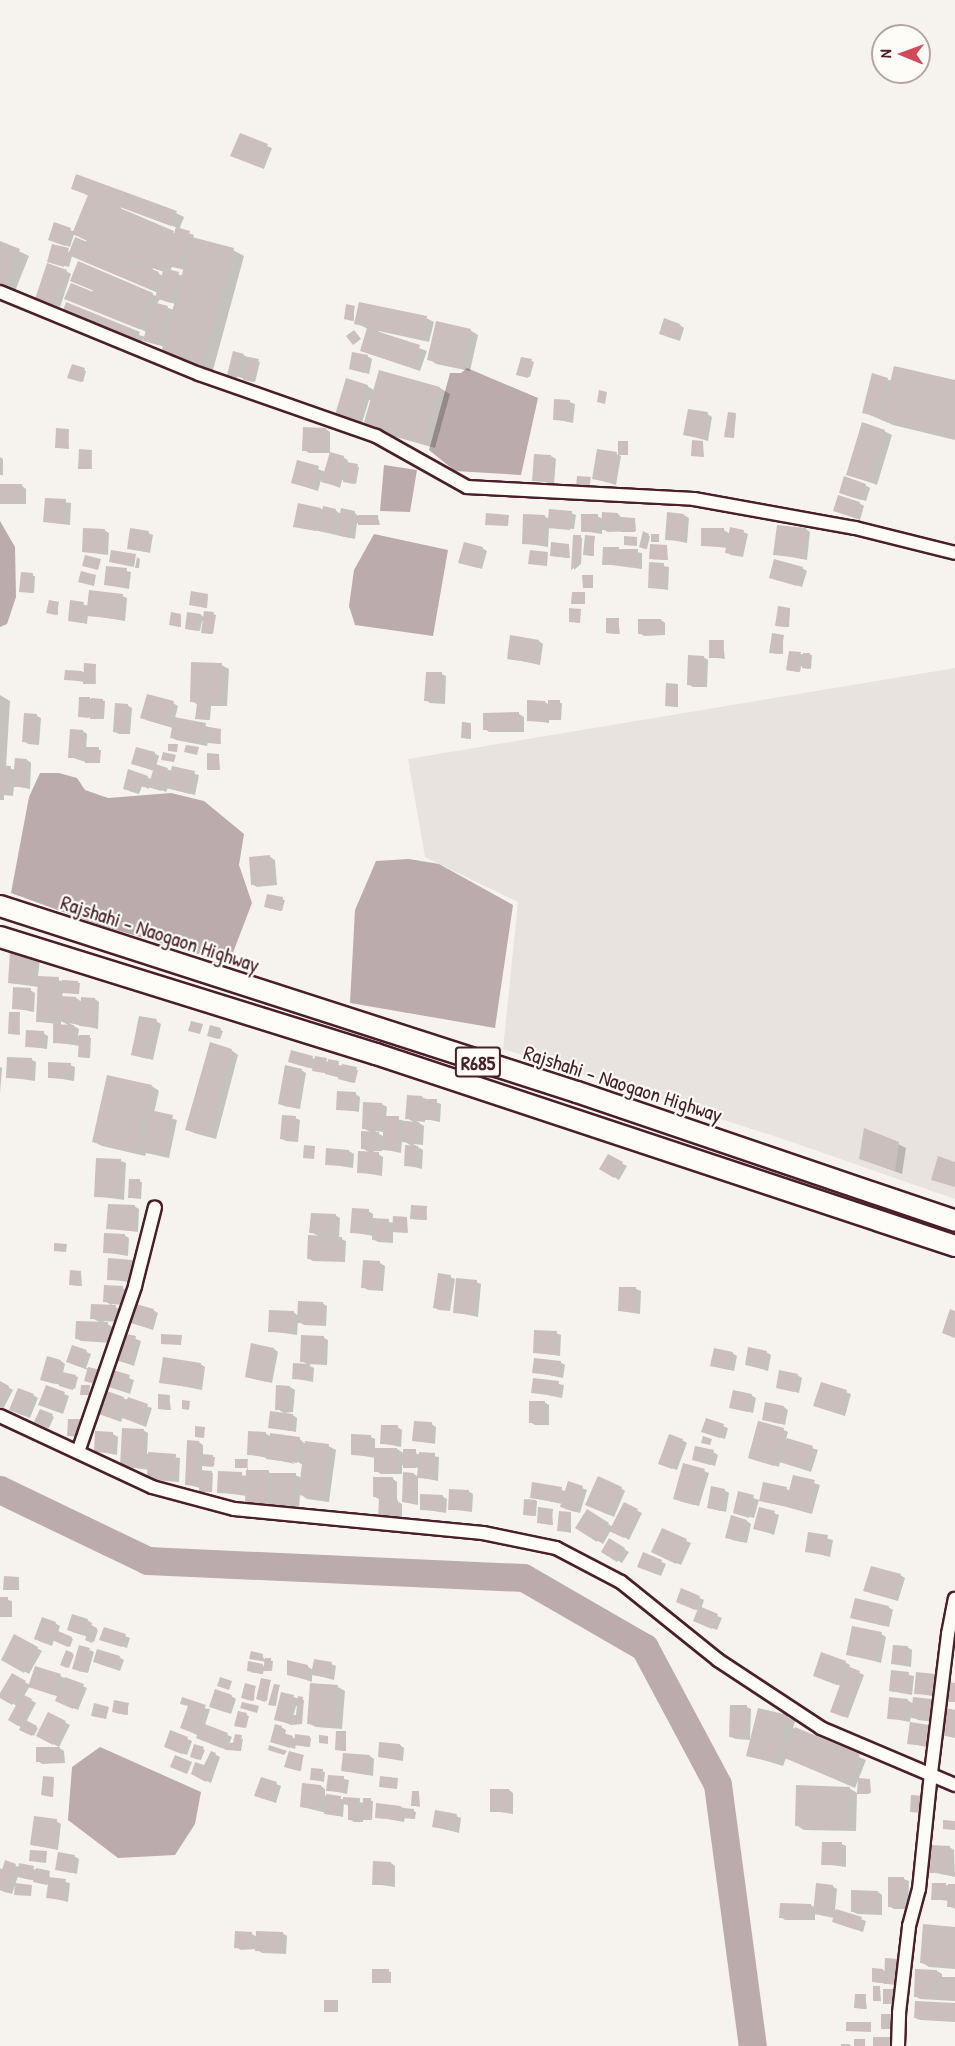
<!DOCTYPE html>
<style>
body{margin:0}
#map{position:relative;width:955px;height:2046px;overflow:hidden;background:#f6f3ef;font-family:"Patrick Hand",sans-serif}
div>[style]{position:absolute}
.built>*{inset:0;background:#e9e3e0}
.water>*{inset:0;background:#bbabac}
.shadow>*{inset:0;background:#0003}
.river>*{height:28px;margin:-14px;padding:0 14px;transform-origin:14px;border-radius:14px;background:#bbabac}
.building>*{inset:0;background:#cbbfbe}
.roads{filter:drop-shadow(2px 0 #4a1f2b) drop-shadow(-2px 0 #4a1f2b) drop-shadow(0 2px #4a1f2b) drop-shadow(0 -2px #4a1f2b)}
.minor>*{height:12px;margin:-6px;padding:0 6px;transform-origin:6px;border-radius:6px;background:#fdfcf7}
.primary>*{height:20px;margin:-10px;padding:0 10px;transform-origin:10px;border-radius:10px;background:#fdfcf7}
span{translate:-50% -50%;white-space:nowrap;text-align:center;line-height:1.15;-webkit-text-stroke:4.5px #fdfcf7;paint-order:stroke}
.shield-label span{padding:2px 4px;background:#fdfcf7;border:2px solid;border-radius:4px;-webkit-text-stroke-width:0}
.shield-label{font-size:20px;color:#4a1f2b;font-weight:700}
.street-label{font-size:21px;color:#4a1f2b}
.north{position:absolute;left:871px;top:24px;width:60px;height:60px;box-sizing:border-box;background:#fdfcf7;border:2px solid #b5a4a5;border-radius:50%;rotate:271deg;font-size:16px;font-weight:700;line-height:24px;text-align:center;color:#4a1f2b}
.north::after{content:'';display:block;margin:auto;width:21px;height:27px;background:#d1495b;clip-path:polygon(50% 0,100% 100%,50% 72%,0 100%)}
</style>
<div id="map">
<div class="built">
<div style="clip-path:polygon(955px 668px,955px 1199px,783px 1139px,503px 1049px,518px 902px,425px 857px,408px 759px)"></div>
</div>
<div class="water">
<div style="clip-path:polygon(467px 368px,538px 398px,521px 475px,455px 471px,429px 450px,450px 373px,461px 373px)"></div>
<div style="clip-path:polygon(384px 465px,417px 470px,410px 512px,380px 511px)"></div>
<div style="clip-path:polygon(0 521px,15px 547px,16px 597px,7px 624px,0 627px)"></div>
<div style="clip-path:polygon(374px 534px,448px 550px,433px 636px,355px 625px,349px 606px,354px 570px)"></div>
<div style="clip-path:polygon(40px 773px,59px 773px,77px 778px,85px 790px,108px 798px,171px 793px,204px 801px,244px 834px,239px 865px,252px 903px,229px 963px,99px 925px,11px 893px,29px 797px)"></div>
<div style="clip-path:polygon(409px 859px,439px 864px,513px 905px,495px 1028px,350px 1003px,355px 910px,376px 861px)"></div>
<div style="clip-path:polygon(100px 1747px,201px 1792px,195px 1824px,175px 1855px,118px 1858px,68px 1820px,72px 1767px)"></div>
</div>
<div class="shadow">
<div style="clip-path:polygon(267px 146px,272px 148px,264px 169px,237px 158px)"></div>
<div style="clip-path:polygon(evenodd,81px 192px,176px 213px,184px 217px,179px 230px,194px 235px,193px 238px,233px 250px,244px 256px,213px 370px,173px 358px,162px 353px,164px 347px,143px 339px,141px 344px,68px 315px,146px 337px,147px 332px,66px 299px,92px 292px,93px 290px,152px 294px,157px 297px,158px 293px,72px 256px,69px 267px,51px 262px,87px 241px,74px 234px,70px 247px,55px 242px,70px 230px,75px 232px,89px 196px,81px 192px,121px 207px,178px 228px,176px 234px,120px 210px,121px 207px,81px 192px,172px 267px,185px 270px,183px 276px,170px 271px,172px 267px,81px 192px,153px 268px,164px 272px,163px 276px,152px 270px,153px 268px,81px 192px,160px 299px,175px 304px,174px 310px,157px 304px,160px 299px)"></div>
<div style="clip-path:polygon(0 242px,29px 256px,15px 291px,0 285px)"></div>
<div style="clip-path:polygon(66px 271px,71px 274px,60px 307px,42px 301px)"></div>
<div style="clip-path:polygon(354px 308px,354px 321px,347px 319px)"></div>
<div style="clip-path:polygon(426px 318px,434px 322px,429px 342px,379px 331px,378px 333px,427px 351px,420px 371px,361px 351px,368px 329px,356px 323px)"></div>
<div style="clip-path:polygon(680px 325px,684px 328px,680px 341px,665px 336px)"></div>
<div style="clip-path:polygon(470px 330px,478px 335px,470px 371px,436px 364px,429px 359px)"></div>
<div style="clip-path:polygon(243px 355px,260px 362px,255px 382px,229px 374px)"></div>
<div style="clip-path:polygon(367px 356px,372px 359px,369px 374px,351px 369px)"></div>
<div style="clip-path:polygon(522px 358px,534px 362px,530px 377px,520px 375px)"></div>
<div style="clip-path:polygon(73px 366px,86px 371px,83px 382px,71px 378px)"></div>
<div style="clip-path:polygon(873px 375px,892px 381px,955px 382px,955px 440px,893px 425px,863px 412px)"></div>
<div style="clip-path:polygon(367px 386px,374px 390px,440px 388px,450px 394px,435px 448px,375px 431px,372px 400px,369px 400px,362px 423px,337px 414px)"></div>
<div style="clip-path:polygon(570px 402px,575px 404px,573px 423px,554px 419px)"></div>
<div style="clip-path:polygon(707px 414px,712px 417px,708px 441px,685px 434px)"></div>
<div style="clip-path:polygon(736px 414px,734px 438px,728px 437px)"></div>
<div style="clip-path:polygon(326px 429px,330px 432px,330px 453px,309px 453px,304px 450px)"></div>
<div style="clip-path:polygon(68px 430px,69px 449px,58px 448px)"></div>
<div style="clip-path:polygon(884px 431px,892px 435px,877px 485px,848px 474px)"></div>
<div style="clip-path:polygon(703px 442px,704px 457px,693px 455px)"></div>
<div style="clip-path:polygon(91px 451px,92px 469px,81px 469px)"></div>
<div style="clip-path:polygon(616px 454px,621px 456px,616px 485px,593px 478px)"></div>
<div style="clip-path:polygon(551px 456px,556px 459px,554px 484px,534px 480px)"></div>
<div style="clip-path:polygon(0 457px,3px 459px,3px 475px,0 475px)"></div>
<div style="clip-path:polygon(343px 457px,348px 460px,347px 464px,359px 467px,356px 484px,342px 480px,340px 488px,321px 480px,318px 491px,293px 483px,298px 462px,326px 472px)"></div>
<div style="clip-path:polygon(865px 485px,870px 488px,866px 501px,845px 495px)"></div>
<div style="clip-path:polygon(0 486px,22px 486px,26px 489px,26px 504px,0 504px)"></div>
<div style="clip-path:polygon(46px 500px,71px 503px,70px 525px,45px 522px)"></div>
<div style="clip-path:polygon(859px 503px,864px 506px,860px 520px,835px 510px)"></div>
<div style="clip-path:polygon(320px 509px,335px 510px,341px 514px,354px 512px,359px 517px,378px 517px,380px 525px,357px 523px,355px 539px,295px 526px)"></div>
<div style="clip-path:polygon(571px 513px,576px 515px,574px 529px,549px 527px,548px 547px,523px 543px,544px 516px,549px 519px)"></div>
<div style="clip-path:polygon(603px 514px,618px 514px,623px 519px,635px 519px,636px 531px,608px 532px,602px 529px,602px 534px,582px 531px,597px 516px,603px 519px)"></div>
<div style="clip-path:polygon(684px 515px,689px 518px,687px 543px,667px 539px)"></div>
<div style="clip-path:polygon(703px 529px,724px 530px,730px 534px,743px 532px,748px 534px,743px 557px,731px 555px,727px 552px,727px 548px,702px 545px)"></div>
<div style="clip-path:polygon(806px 529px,810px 532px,807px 560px,775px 554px)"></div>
<div style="clip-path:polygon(104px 530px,109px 533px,108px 555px,83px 552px)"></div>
<div style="clip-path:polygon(148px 533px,153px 535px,150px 553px,128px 548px)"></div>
<div style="clip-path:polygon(644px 533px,650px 536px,647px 549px,642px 548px)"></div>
<div style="clip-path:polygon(574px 536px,582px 538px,581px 564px,574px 570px)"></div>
<div style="clip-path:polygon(594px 537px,594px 556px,586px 555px)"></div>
<div style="clip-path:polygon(569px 545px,570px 558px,553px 556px)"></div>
<div style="clip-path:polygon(667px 546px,668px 560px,651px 559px)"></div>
<div style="clip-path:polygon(482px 548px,487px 551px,482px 569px,460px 562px)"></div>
<div style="clip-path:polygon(619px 549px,642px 553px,642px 569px,604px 564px)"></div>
<div style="clip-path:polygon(137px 557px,140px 559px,139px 568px,135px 568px)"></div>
<div style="clip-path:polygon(651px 564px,669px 567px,668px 590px,650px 587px)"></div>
<div style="clip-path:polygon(108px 567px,131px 572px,129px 589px,105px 584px)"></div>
<div style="clip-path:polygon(802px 568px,807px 571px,802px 587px,771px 577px)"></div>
<div style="clip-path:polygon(22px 574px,35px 576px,34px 593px,21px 591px)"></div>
<div style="clip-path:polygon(122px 596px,127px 598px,125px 621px,88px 615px,87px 624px,69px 620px,71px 602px,89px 606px)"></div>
<div style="clip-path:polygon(208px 596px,207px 608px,192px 605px)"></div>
<div style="clip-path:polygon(58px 603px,58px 615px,50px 613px)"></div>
<div style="clip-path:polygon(790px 609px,789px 627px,779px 626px)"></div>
<div style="clip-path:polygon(206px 612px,216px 615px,213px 634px,205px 633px,204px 621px,202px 621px,200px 631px,188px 629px,201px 615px,205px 618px)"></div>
<div style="clip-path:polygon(181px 615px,181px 627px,172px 625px)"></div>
<div style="clip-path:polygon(618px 620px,620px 634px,607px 633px)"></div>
<div style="clip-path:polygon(661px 620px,665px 623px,665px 635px,644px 636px,639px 633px)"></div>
<div style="clip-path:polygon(783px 636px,783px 654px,772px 653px)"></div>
<div style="clip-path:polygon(539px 641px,543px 644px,540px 665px,508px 658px)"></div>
<div style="clip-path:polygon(723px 642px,725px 659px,710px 657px)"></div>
<div style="clip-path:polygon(800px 654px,812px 655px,811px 669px,801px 666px,800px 672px,787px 670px)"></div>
<div style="clip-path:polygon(703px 657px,708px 660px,707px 687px,693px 687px,688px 684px)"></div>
<div style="clip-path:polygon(95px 665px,96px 684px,66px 679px,66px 672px,85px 672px)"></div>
<div style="clip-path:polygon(221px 665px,229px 669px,227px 706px,211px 706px,210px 720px,199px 719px,198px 705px,192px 701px)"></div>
<div style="clip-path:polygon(441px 674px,446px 676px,445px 704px,430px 703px,426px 700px)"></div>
<div style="clip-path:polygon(678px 686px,678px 707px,669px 706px)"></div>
<div style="clip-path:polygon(0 695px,10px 701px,6px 767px,15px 770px,27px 760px,31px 763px,30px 789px,14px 786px,13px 796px,4px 795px,4px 800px,0 800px)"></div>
<div style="clip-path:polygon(90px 699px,105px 701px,104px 719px,79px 716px)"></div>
<div style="clip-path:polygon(545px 702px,549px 705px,562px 703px,561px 720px,549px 720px,549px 723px,528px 720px)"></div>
<div style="clip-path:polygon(173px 703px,178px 706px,175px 718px,220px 730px,221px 744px,208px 742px,207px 746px,176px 740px,171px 737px,173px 728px,146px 720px)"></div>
<div style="clip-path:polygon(127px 705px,132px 708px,130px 734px,119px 734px,114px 731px)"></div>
<div style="clip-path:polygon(519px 714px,524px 717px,524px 732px,489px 732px,485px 729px)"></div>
<div style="clip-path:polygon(37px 716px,41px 718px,39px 745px,28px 744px,24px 741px)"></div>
<div style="clip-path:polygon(471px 725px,471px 739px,464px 738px)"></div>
<div style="clip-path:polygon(83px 731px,87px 734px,86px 749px,101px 750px,100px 763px,89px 763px,70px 757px)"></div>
<div style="clip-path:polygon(154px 753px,159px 756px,156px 766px,172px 771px,173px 768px,199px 775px,195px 795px,168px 788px,166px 792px,150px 786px,149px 789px,142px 786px,139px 794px,129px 791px,147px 777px,152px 780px,154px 771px,133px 764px)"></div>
<div style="clip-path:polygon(219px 755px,220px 770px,210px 770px)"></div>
<div style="clip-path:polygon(270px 857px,275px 860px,277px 885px,257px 887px,252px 884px)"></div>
<div style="clip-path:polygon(268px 896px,285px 900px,282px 911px,268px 908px)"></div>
<div style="clip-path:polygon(evenodd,11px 953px,40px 957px,38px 978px,80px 983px,79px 994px,63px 992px,62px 997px,76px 998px,82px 1002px,95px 999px,99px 1002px,98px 1029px,69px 1023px,79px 1029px,78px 1036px,91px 1038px,90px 1058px,79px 1057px,80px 1046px,54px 1042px,55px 1024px,37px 1021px,39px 987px,9px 983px,11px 953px,61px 1021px,70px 1026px,61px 1026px,61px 1021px)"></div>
<div style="clip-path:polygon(30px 990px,35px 993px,34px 1012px,13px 1008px)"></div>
<div style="clip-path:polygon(19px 1014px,20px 1035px,11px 1034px,9px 1033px)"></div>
<div style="clip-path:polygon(156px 1021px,161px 1024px,153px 1060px,132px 1054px)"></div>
<div style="clip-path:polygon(211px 1027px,223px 1031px,220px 1039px,210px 1036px)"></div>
<div style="clip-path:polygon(43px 1033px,48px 1036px,47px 1049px,26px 1046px)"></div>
<div style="clip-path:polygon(231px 1050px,238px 1055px,216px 1139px,194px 1133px,186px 1129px)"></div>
<div style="clip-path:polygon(312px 1058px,358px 1070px,355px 1083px,289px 1061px)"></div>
<div style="clip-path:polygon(32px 1060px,36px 1062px,35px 1081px,7px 1077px)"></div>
<div style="clip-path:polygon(70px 1065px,75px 1067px,74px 1081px,49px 1077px)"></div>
<div style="clip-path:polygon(0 1067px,2px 1068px,0 1093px)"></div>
<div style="clip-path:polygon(301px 1070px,306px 1073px,300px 1109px,284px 1106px,280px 1104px)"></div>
<div style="clip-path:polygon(152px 1086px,159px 1091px,154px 1113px,177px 1120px,169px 1158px,146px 1153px,145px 1156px,102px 1146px,94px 1142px)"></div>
<div style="clip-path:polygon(355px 1094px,360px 1097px,359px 1112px,338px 1109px)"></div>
<div style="clip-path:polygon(evenodd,421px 1097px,441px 1104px,440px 1122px,425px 1119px,425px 1122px,416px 1121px,424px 1126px,423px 1145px,413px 1144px,423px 1150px,422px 1169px,406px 1165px,413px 1147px,402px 1140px,401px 1153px,382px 1149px,382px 1151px,373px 1151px,383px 1157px,382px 1176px,359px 1172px,372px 1154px,362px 1148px,372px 1133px,363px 1128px,365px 1103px,382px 1104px,387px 1107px,386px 1117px,415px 1123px,407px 1118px,421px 1097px,375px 1131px,384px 1132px,384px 1137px,375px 1131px)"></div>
<div style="clip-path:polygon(295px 1118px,300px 1120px,298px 1142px,286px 1141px,281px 1138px)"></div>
<div style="clip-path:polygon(898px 1144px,906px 1148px,902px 1174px,861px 1159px)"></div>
<div style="clip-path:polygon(349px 1151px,354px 1154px,353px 1168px,327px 1164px)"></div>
<div style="clip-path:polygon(608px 1156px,627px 1166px,619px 1180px,601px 1169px)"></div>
<div style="clip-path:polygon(121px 1161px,126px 1163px,124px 1200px,96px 1196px)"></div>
<div style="clip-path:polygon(130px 1180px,142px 1182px,141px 1199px,131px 1198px)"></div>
<div style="clip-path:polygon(134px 1206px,139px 1209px,138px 1232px,108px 1228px)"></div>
<div style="clip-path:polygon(426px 1207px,427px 1220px,411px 1219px)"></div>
<div style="clip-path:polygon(368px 1211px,373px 1214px,373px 1219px,394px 1223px,407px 1218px,408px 1233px,393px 1231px,393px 1243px,378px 1242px,373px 1239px,373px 1236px,352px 1232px)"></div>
<div style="clip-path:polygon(335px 1215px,340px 1218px,339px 1238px,346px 1241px,345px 1262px,313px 1261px,308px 1258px,320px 1237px,311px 1232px)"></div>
<div style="clip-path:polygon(124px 1235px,129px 1238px,128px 1256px,104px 1252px)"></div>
<div style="clip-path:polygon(132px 1261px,137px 1264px,136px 1283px,109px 1279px)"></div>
<div style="clip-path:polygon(380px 1263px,385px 1266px,383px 1291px,368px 1290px,363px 1287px)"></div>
<div style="clip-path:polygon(81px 1272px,82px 1286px,73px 1285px)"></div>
<div style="clip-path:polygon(450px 1277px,455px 1279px,450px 1311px,439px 1310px,434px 1307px)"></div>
<div style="clip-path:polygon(476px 1282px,481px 1284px,478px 1317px,455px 1312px)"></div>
<div style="clip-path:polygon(122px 1288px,127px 1290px,127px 1305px,111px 1304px,120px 1310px,120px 1322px,103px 1321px,112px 1327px,112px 1343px,81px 1341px,76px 1338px,101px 1323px,92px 1318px,114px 1307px,105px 1301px)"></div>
<div style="clip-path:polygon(636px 1289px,641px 1291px,640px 1314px,620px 1311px)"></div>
<div style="clip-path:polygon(322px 1303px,327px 1306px,326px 1326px,304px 1325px,298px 1321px,297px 1335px,270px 1331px,293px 1312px,299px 1316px)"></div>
<div style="clip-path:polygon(153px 1310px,158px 1313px,153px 1330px,129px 1322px)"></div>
<div style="clip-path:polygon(556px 1333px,561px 1335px,560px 1356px,535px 1352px)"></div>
<div style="clip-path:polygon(123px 1334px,141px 1341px,134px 1366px,117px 1360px)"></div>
<div style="clip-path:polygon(323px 1337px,328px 1340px,327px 1365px,306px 1364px,314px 1368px,313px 1382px,293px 1378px,309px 1365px,302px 1361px)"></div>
<div style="clip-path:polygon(73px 1346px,91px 1354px,86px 1368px,101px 1372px,88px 1370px,72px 1364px)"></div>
<div style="clip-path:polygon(274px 1349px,278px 1352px,272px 1383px,247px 1377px)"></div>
<div style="clip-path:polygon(766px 1352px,771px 1355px,768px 1371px,746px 1364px)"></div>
<div style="clip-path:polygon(732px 1353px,737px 1356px,734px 1371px,712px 1365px)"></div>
<div style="clip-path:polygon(61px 1361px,65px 1364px,63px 1373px,78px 1377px,75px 1389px,42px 1380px)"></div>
<div style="clip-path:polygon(560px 1362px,565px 1365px,563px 1378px,534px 1372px)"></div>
<div style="clip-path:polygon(200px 1364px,205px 1367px,202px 1390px,161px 1382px)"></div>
<div style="clip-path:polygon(111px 1371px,134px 1380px,130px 1394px,107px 1385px)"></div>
<div style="clip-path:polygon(797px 1375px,802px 1378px,799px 1393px,777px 1387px)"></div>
<div style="clip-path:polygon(534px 1379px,564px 1385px,562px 1398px,533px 1392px)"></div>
<div style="clip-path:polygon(0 1382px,13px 1390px,3px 1409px,0 1408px)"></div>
<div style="clip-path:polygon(822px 1383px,851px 1394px,845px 1416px,820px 1408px)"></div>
<div style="clip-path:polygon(46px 1387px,69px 1396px,63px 1414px,45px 1407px)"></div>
<div style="clip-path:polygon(290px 1387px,295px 1390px,293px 1412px,284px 1413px,277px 1409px)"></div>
<div style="clip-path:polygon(105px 1392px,152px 1408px,146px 1427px,123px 1417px,121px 1422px,103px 1415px)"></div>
<div style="clip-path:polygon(33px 1395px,38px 1398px,30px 1418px,15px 1412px)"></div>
<div style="clip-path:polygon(751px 1395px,756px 1398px,753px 1413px,731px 1407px)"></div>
<div style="clip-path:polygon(169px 1396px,171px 1410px,161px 1409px)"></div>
<div style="clip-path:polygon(544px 1402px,549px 1405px,549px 1425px,535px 1425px,530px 1422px)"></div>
<div style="clip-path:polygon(784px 1407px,788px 1410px,785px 1425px,763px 1419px)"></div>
<div style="clip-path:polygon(40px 1410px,54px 1417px,49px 1428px,35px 1422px)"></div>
<div style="clip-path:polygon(293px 1415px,297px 1418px,296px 1432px,270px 1427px)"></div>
<div style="clip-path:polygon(759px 1423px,784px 1430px,788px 1432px,786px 1439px,818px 1450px,811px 1472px,780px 1461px,779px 1467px,750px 1458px)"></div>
<div style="clip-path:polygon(431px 1424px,436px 1427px,435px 1444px,414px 1440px)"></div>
<div style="clip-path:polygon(723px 1426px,728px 1428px,725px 1439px,708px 1434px)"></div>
<div style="clip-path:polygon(397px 1427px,402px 1430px,401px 1447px,382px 1443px)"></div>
<div style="clip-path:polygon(143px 1430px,148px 1433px,147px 1454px,180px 1458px,179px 1482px,153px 1480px,148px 1478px,149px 1470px,121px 1466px)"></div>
<div style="clip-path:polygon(265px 1433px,271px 1437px,300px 1439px,304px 1443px,328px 1446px,336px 1450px,329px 1502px,307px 1499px,300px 1494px,299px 1510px,251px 1506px,246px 1504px,247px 1496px,218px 1492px,219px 1472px,247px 1476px,247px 1468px,238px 1468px,247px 1461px,248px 1471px,295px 1475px,302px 1478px,303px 1465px,291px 1458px,290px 1461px,295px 1464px,248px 1454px)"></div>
<div style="clip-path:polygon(113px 1434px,118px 1437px,117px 1455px,95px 1451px)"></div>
<div style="clip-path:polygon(371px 1437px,375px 1439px,375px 1450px,397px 1449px,405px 1454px,415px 1451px,417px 1454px,439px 1457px,438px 1481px,418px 1477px,418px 1505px,403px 1502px,414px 1474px,419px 1477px,419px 1468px,402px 1465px,402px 1474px,381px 1474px,376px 1471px,376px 1458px,352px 1454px)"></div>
<div style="clip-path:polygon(682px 1440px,687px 1443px,677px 1470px,665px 1466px)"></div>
<div style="clip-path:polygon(199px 1442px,203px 1445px,203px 1456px,215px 1457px,214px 1466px,202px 1465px,202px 1472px,213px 1473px,212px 1492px,202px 1492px,200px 1488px,186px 1484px)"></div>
<div style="clip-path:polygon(713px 1452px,718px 1455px,715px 1466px,693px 1459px)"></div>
<div style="clip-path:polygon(704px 1471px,709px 1473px,699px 1506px,679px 1501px)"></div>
<div style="clip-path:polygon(795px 1477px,820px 1485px,812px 1514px,761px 1500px,786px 1489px,791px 1491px)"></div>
<div style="clip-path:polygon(393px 1479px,397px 1482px,397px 1501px,402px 1504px,402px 1522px,384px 1521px,380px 1500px,374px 1496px)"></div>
<div style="clip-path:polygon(569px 1483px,587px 1490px,580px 1513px,566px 1509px,562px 1504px,531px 1497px,534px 1484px,566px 1491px)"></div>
<div style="clip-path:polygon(621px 1488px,625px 1491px,614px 1517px,592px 1507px)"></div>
<div style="clip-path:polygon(724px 1490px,729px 1493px,726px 1512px,709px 1508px)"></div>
<div style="clip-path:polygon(468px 1491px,473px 1494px,472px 1512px,449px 1509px)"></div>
<div style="clip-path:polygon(739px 1493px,759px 1500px,754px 1518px,734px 1513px)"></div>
<div style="clip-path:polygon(442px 1496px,447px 1499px,446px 1513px,421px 1509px)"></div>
<div style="clip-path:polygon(525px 1501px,537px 1501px,536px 1516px,524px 1514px)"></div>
<div style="clip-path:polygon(624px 1504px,642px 1513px,629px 1540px,611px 1530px,603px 1544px,577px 1527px,588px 1511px,613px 1527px)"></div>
<div style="clip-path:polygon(552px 1510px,553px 1525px,540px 1523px)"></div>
<div style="clip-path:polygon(774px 1513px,779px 1515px,774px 1535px,755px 1528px)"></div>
<div style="clip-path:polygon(571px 1514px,571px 1533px,559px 1530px)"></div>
<div style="clip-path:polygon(747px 1521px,751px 1524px,747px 1543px,732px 1540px)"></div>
<div style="clip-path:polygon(663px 1530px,691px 1543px,681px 1565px,657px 1554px)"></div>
<div style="clip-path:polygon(810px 1534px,833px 1540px,830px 1557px,807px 1551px)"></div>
<div style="clip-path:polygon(609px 1540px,629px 1552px,622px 1563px,603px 1552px)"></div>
<div style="clip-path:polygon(644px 1554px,666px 1564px,661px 1576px,644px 1569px)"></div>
<div style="clip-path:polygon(900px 1575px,905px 1578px,898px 1601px,870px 1593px)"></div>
<div style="clip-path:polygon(682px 1590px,704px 1600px,701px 1609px,722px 1618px,717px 1630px,700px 1623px,699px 1611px,682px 1604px)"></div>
<div style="clip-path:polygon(0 1598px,12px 1601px,12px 1617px,0 1617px)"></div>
<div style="clip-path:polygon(888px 1607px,893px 1610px,889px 1627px,857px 1619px)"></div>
<div style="clip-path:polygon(87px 1620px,92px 1623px,91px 1627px,98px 1630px,94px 1642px,87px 1639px,88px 1637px,73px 1632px)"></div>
<div style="clip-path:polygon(55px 1623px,60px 1626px,58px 1632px,73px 1639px,70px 1647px,54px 1640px,52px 1646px,40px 1641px)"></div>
<div style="clip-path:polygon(105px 1629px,130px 1638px,127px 1648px,104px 1640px)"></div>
<div style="clip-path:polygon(881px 1634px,886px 1637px,881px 1663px,848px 1654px)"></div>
<div style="clip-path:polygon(15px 1636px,42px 1651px,29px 1674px,3px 1659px)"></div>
<div style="clip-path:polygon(907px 1647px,912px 1650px,911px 1667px,893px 1664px)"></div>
<div style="clip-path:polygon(90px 1650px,94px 1652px,88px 1673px,78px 1671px)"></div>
<div style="clip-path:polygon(67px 1652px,74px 1655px,69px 1668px,62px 1665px)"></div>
<div style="clip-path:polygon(262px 1655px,264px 1659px,273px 1661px,272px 1671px,264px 1669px,263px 1674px,250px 1672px,262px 1665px,265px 1667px,266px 1662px,253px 1659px)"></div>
<div style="clip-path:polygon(119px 1657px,124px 1660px,120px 1671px,100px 1664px)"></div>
<div style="clip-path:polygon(845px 1662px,850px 1665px,849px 1668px,864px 1675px,848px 1718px,837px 1714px,841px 1686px,815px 1676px)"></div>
<div style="clip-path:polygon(331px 1664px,336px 1666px,334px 1680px,312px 1674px,312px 1682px,289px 1674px,307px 1666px,313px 1670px)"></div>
<div style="clip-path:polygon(892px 1672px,914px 1676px,912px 1695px,890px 1691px)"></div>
<div style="clip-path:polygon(12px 1675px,30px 1685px,60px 1676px,87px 1688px,78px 1710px,62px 1703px,59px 1697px,30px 1686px,24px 1696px,36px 1703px,26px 1722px,38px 1728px,34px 1736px,10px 1720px,17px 1706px,0 1697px)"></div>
<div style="clip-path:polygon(934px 1675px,939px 1678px,937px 1697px,916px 1693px)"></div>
<div style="clip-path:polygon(270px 1682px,267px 1701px,259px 1699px)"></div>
<div style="clip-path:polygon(279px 1686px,276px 1706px,272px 1705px)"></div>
<div style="clip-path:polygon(255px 1687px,254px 1701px,245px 1699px)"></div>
<div style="clip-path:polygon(338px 1687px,345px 1691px,342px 1729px,316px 1727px,308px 1723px)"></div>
<div style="clip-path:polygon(231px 1696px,236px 1699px,231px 1714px,216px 1709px)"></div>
<div style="clip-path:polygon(evenodd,293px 1697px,304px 1700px,302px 1724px,291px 1725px,276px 1719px,293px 1697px,296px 1706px,298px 1706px,297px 1717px,293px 1717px,296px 1706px)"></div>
<div style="clip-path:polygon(907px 1700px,914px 1704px,932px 1700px,936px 1703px,935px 1722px,918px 1720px,911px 1716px,910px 1722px,889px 1718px)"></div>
<div style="clip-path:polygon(128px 1704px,128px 1715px,115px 1713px)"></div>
<div style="clip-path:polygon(186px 1706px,210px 1709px,205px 1725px,232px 1737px,229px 1744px,235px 1745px,243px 1738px,241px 1751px,226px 1750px,187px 1730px,189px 1707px)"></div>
<div style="clip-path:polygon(747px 1707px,751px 1709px,750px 1740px,736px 1739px,731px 1737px)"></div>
<div style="clip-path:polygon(239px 1713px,249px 1716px,246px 1728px,238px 1726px)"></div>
<div style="clip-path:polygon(49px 1714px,70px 1725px,59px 1747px,38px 1736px)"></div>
<div style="clip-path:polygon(787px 1717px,795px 1721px,793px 1728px,866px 1760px,855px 1788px,786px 1758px,783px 1766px,748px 1755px)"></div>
<div style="clip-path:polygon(911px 1724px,934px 1729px,931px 1748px,908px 1743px)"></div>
<div style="clip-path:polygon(281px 1727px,286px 1730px,285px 1735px,296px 1739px,311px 1738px,310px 1747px,296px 1745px,295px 1749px,272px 1741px)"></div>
<div style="clip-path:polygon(171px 1732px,192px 1741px,187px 1755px,170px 1749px)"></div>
<div style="clip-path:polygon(346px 1733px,346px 1751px,338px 1750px)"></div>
<div style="clip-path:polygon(400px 1745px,404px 1748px,403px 1761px,379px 1757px)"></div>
<div style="clip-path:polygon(195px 1746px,205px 1750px,201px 1760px,191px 1756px)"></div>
<div style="clip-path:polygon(59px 1748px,64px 1751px,65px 1763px,42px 1764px,38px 1761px)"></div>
<div style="clip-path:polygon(212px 1753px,220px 1757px,211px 1783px,193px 1774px,205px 1767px)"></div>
<div style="clip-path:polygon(370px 1756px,374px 1759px,373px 1776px,343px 1771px)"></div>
<div style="clip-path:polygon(303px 1757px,301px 1771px,288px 1767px)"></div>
<div style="clip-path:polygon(312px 1769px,325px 1772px,324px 1782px,311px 1779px)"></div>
<div style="clip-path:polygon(329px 1776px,349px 1780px,347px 1794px,328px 1790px)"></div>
<div style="clip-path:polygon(54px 1779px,53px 1797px,44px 1795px)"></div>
<div style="clip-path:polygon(870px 1780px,871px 1793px,859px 1792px)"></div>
<div style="clip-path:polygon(276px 1784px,281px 1786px,276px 1803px,261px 1798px)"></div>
<div style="clip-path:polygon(321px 1786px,325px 1789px,325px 1796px,364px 1803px,365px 1800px,373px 1801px,372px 1820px,363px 1819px,363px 1822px,354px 1822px,349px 1819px,350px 1807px,344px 1803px,343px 1817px,302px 1807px)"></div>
<div style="clip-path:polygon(849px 1788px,857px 1793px,856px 1831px,804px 1830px,796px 1825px)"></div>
<div style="clip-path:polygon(509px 1790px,513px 1793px,513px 1814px,492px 1811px)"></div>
<div style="clip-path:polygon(419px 1793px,420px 1807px,415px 1806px,413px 1805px)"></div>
<div style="clip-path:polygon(401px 1807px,416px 1812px,415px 1819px,405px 1817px,404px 1822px,376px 1817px)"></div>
<div style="clip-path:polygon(456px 1816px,461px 1818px,459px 1833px,433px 1826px)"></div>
<div style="clip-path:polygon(56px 1821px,61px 1824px,58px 1850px,32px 1845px)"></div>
<div style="clip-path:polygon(842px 1844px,846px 1846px,846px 1867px,823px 1864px)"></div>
<div style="clip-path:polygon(949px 1847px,954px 1850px,955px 1877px,931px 1872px)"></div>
<div style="clip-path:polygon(74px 1856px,79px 1859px,77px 1874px,57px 1869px)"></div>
<div style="clip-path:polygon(391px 1863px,395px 1866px,395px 1887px,374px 1884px)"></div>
<div style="clip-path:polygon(15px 1866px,49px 1872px,50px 1878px,70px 1883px,68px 1902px,48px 1897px,50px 1885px,18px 1876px,12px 1894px,0 1890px,0 1868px,3px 1870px)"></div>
<div style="clip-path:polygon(904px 1879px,909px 1881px,908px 1909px,894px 1909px,889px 1906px)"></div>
<div style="clip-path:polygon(945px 1885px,955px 1886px,955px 1909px,949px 1906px,949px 1901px,933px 1899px)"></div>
<div style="clip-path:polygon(832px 1886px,837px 1889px,835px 1910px,866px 1921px,863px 1932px,838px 1924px,834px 1918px,815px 1914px,815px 1920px,785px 1920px,781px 1917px,811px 1905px,815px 1908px)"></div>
<div style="clip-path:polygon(878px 1892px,882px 1895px,882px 1915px,857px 1914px,852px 1911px)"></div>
<div style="clip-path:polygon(955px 1928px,955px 1969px,929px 1967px,921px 1962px)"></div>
<div style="clip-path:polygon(282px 1933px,287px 1936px,286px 1954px,262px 1953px,256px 1949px,241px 1950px,236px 1947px,252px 1934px,257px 1937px)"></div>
<div style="clip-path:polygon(899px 1960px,903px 1963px,902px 1986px,874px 1982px,883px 1970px,886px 1972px)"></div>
<div style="clip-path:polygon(374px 1970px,391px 1972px,391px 1983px,375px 1983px)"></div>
<div style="clip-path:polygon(916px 1971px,937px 1971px,942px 1974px,942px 1979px,955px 1979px,955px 2001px,920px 1999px,915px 1996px)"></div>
<div style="clip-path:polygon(880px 1988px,881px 2001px,876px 2001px,874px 2000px)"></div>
<div style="clip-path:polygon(865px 1996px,867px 2009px,856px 2008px)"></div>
<div style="clip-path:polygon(955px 2005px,955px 2022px,920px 2020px,915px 2018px)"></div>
<div style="clip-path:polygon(841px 2044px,849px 2044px,851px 2046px,841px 2046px)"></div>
</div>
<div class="river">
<div style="left:0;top:1490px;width:164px;rotate:25.6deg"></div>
<div style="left:148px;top:1561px;width:376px;rotate:2.6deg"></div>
<div style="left:524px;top:1578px;width:140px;rotate:30deg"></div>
<div style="left:645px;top:1648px;width:155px;rotate:61.9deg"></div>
<div style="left:718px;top:1785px;width:263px;rotate:82.4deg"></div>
</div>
<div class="building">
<div style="clip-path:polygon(240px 133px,268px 144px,259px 167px,230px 156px)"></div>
<div style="clip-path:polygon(76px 174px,177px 211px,171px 226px,101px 200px,174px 231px,158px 270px,72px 234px,88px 195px,71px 189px)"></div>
<div style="clip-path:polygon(54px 222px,71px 228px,65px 246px,48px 240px)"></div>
<div style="clip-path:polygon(176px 227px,190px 231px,179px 268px,165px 264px)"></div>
<div style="clip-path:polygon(75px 237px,159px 272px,152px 290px,68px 255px)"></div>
<div style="clip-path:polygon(192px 237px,234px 248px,202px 365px,161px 353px)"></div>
<div style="clip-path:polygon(0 241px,20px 249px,4px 287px,0 285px)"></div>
<div style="clip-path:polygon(52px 244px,69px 248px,64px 267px,47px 262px)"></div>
<div style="clip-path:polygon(78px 261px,153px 293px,145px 312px,70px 281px)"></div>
<div style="clip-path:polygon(47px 263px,67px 270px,55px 305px,35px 299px)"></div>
<div style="clip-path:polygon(164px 268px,179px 272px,171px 303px,155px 298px)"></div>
<div style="clip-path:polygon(71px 283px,145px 313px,139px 329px,64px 299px)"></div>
<div style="clip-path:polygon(66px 302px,140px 332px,136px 343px,62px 313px)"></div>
<div style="clip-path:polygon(153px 302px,168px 306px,158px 345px,143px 341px)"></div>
<div style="clip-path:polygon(359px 302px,427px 316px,422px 339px,354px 324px)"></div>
<div style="clip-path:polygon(346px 304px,355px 306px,352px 321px,344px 319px)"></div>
<div style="clip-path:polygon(664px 318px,680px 324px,675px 339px,659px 334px)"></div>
<div style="clip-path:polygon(436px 321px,471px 329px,462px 368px,427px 360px)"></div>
<div style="clip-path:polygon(367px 328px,420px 345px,413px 368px,360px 351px)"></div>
<div style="clip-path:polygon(354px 330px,361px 339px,353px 345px,346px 336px)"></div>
<div style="clip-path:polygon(233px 351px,244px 354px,237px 378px,227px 375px)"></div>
<div style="clip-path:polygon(352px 352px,368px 355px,364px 373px,349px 369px)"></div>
<div style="clip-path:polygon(249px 357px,259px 359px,253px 382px,243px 380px)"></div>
<div style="clip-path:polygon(521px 357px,532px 359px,528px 378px,516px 375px)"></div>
<div style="clip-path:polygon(72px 364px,85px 368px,81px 382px,67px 378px)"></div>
<div style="clip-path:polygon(894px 366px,955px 380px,955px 438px,881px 420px)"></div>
<div style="clip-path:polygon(379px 370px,440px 387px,425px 443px,363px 426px)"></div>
<div style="clip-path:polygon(872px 373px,888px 378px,879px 417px,862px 413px)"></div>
<div style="clip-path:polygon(346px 378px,368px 385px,357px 422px,335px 415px)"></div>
<div style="clip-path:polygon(599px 390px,607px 392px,605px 404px,597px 402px)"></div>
<div style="clip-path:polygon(554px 399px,570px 400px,569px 421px,553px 420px)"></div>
<div style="clip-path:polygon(688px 409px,708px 412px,703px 439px,683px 435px)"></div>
<div style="clip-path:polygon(728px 412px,736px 413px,733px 438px,724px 437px)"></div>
<div style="clip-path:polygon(862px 422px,885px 430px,869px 482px,846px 475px)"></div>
<div style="clip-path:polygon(303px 427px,326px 428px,326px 451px,302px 451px)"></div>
<div style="clip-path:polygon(56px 428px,69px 429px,68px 448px,55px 448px)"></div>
<div style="clip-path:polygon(692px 440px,703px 441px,703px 457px,691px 456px)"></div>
<div style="clip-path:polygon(618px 441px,628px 441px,628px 455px,618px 455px)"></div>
<div style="clip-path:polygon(79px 449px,92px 450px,91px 469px,78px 469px)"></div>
<div style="clip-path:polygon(597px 449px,617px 452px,612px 483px,592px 479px)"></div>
<div style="clip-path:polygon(330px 452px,344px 456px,336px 486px,321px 482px)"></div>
<div style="clip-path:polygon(534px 454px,551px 455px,549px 482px,532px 481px)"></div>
<div style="clip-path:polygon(297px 460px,319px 466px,313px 489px,291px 483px)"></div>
<div style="clip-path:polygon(347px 462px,358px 464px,354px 484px,343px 482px)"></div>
<div style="clip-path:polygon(577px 476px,591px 477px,589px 489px,576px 488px)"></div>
<div style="clip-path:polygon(844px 476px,866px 484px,861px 500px,839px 493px)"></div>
<div style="clip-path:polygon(0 484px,22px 484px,22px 502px,0 502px)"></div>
<div style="clip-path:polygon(838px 495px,860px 502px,855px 518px,833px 511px)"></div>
<div style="clip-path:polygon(45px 498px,66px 499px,65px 524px,43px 522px)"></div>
<div style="clip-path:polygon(298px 503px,321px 508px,316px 531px,293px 527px)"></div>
<div style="clip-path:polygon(323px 506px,336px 509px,331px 532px,319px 530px)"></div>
<div style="clip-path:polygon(341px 508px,355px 511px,350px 538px,336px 535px)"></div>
<div style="clip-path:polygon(549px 509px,572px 511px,570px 530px,547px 528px)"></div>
<div style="clip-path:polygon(602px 512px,618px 513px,618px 530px,601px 530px)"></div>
<div style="clip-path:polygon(667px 512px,684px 514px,682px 541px,665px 540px)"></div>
<div style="clip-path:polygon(486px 513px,509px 515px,508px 526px,485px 525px)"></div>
<div style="clip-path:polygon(523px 514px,545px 515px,543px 545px,522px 544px)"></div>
<div style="clip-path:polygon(581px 514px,598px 514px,598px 532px,581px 532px)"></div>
<div style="clip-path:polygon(358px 515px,378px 515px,378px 525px,358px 525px)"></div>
<div style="clip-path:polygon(621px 517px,635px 518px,635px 532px,621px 532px)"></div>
<div style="clip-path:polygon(777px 525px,806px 528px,803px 558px,773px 555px)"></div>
<div style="clip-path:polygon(730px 527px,744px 530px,739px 556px,725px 553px)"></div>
<div style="clip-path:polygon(83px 528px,105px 529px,104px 553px,82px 552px)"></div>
<div style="clip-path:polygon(130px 528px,149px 531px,146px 552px,127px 549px)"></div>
<div style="clip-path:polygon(701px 528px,724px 528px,724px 547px,701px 546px)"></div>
<div style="clip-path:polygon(643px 531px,649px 534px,645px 549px,639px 547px)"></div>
<div style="clip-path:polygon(651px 534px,659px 534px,659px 542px,651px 542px)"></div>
<div style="clip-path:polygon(573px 535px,581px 535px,580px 563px,571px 570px)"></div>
<div style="clip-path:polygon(585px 535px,595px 536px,593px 556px,583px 555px)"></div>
<div style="clip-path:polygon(624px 536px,637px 537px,637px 546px,624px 545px)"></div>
<div style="clip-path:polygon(464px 542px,483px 547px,478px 568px,458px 563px)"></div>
<div style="clip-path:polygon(551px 542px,569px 544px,568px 558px,550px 556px)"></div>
<div style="clip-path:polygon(650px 544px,667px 545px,667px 560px,649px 559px)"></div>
<div style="clip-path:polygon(603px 547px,619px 547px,619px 565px,602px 565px)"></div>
<div style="clip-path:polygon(621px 549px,638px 549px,637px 567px,621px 566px)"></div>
<div style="clip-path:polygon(111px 550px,136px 554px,134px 567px,109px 562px)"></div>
<div style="clip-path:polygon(530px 550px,548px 552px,547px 566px,528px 564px)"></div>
<div style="clip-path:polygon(85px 555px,101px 559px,98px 570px,82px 566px)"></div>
<div style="clip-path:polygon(774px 559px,803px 567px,797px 586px,769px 578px)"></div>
<div style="clip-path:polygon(649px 562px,664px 563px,663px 589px,648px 588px)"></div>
<div style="clip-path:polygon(106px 566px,127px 568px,125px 588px,104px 585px)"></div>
<div style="clip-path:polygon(81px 571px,96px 575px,94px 586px,78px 582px)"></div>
<div style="clip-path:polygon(21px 572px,33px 573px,32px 593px,19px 592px)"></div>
<div style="clip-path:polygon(582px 575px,593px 575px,593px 588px,583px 588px)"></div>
<div style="clip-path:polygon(89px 590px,123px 594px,120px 619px,86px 616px)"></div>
<div style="clip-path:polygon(191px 591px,208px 594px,206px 608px,189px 605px)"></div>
<div style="clip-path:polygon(572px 592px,585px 592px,585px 604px,571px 604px)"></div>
<div style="clip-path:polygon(49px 600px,59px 602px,56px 615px,46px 613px)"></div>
<div style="clip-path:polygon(70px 600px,84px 602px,82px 623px,68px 621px)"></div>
<div style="clip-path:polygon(778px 606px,790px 608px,788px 627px,775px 626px)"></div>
<div style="clip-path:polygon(569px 608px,581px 609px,580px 623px,569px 622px)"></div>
<div style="clip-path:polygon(204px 611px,214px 612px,211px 634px,201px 633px)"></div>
<div style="clip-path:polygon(171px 612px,181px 614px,179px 627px,169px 625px)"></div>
<div style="clip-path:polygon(187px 612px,201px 614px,198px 631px,185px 629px)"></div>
<div style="clip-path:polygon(606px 618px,619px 618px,618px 634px,606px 633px)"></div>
<div style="clip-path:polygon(638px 619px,661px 619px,661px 633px,638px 634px)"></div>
<div style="clip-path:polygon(772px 633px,784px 635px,781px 654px,769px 653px)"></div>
<div style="clip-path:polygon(510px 635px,539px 640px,535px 663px,507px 659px)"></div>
<div style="clip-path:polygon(709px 640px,724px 640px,723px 658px,709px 658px)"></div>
<div style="clip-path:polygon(789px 651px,801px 652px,798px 672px,786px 670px)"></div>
<div style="clip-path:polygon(803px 653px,810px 653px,809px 669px,802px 668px)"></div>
<div style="clip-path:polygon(688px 655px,704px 656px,702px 686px,687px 685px)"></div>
<div style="clip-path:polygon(191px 662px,222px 663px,220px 703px,190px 702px)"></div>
<div style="clip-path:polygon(84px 663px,96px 664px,95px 684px,83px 684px)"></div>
<div style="clip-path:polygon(65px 670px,82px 671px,82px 681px,64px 680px)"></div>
<div style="clip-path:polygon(426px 672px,442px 672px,440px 702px,424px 701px)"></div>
<div style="clip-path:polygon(666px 683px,678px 684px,677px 707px,665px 706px)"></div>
<div style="clip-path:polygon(147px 694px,174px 701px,167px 726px,140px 718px)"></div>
<div style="clip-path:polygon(79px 697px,90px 697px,89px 718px,78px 717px)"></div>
<div style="clip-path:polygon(91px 698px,103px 699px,102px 719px,90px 719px)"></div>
<div style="clip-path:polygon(527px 700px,545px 701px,545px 722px,527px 721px)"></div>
<div style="clip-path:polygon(548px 700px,560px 700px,560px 720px,547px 720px)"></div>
<div style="clip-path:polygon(115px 703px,128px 704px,125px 733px,113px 732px)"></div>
<div style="clip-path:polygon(197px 704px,209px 705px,208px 720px,195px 719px)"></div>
<div style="clip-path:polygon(519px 712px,519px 730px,483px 730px,483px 713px)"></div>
<div style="clip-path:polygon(24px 713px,37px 714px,35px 743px,22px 742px)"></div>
<div style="clip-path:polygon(174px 717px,206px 723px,202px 744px,170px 738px)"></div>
<div style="clip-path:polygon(462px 722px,471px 723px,470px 739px,461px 738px)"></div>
<div style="clip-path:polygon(208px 727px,221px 729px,220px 744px,207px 743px)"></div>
<div style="clip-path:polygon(70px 729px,83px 730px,81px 758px,68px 758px)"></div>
<div style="clip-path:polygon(168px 744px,178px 744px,177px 752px,168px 751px)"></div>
<div style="clip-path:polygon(186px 745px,199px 747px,197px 755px,184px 752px)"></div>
<div style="clip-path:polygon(85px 747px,99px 747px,99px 763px,85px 763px)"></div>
<div style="clip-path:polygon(136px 747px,155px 752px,150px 769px,131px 764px)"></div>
<div style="clip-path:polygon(163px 752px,176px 755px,174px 762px,161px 760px)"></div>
<div style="clip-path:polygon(207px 753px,219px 754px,219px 770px,207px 770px)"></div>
<div style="clip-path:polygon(15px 758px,27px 759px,25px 787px,12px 787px)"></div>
<div style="clip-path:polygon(155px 764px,168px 768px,161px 791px,148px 787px)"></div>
<div style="clip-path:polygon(0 765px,11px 766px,8px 794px,0 793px)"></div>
<div style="clip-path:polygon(172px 766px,195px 771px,190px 794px,166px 788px)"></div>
<div style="clip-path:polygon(128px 769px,148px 776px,144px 787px,137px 785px,134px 792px,123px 789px)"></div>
<div style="clip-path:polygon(270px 855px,272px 883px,251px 885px,249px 857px)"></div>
<div style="clip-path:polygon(267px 894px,283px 897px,281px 911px,264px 907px)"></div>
<div style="clip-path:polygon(10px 951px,35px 953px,33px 985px,8px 983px)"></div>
<div style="clip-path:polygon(38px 976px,59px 977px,56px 1023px,36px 1022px)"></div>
<div style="clip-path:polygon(62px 980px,78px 981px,78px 994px,62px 993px)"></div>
<div style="clip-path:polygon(13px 987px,31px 988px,30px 1010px,12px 1009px)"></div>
<div style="clip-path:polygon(60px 996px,76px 997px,75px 1022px,59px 1021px)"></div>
<div style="clip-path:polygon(81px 997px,95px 998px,93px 1027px,79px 1026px)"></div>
<div style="clip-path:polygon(9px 1012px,20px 1012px,19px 1034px,8px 1034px)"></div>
<div style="clip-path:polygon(139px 1016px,157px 1019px,148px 1059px,131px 1055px)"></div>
<div style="clip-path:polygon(191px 1021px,203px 1024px,200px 1034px,188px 1031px)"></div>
<div style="clip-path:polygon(53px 1024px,74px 1025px,73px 1044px,53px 1043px)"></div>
<div style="clip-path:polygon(210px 1025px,221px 1028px,218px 1039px,207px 1036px)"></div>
<div style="clip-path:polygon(26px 1030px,44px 1031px,43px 1048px,25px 1047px)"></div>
<div style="clip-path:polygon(79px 1035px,90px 1035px,89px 1058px,78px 1057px)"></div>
<div style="clip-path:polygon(210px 1042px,232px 1049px,208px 1136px,185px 1130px)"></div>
<div style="clip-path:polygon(291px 1050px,313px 1056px,309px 1068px,288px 1062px)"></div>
<div style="clip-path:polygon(315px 1056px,327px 1058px,324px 1073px,312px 1071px)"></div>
<div style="clip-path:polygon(7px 1057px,32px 1058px,31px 1079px,6px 1078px)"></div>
<div style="clip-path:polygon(328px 1059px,339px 1061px,337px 1077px,325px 1074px)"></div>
<div style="clip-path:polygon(48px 1062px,71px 1063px,70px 1079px,48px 1078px)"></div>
<div style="clip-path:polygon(342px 1064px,357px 1067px,353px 1083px,338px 1079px)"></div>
<div style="clip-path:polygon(285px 1065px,302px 1069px,295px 1108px,278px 1104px)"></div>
<div style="clip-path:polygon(107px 1075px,152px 1085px,137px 1152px,92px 1142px)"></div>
<div style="clip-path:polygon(337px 1091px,356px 1092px,355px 1111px,336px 1110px)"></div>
<div style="clip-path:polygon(407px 1095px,422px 1096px,421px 1120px,405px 1119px)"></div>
<div style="clip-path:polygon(424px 1099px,437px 1099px,436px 1120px,423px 1120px)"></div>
<div style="clip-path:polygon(363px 1102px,382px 1103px,381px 1130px,362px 1129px)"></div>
<div style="clip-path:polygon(150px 1110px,173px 1115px,164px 1156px,141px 1151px)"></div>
<div style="clip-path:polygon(282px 1115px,296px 1116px,293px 1141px,280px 1139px)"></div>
<div style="clip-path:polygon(384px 1116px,399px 1116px,397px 1151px,382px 1150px)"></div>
<div style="clip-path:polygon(403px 1121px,419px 1122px,418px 1143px,402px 1142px)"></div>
<div style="clip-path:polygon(864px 1128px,899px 1142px,895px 1171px,859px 1159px)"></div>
<div style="clip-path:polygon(361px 1131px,379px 1132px,378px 1150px,361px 1149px)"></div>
<div style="clip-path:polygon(304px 1145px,315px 1146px,314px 1159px,303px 1158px)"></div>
<div style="clip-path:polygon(405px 1145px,418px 1146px,417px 1167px,404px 1166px)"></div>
<div style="clip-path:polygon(326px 1148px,349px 1150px,348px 1166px,325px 1165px)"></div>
<div style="clip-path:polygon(358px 1151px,379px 1152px,378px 1174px,357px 1173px)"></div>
<div style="clip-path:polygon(608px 1154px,623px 1162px,614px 1178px,599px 1169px)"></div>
<div style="clip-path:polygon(938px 1156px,955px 1162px,955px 1187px,931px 1180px)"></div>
<div style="clip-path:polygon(96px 1158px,121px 1159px,119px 1198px,94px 1197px)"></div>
<div style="clip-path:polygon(129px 1179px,140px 1179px,139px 1198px,128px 1198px)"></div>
<div style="clip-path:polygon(108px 1204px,135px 1205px,133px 1231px,106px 1229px)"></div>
<div style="clip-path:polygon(411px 1205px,427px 1206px,426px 1220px,410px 1219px)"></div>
<div style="clip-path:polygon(352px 1208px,369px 1209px,368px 1234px,350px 1233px)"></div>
<div style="clip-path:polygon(311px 1213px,336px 1214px,335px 1234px,309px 1233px)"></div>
<div style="clip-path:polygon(393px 1216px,407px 1217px,406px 1233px,392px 1232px)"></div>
<div style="clip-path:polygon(373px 1218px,389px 1219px,388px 1241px,372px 1240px)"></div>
<div style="clip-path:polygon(104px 1233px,125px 1234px,124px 1254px,103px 1253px)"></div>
<div style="clip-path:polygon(308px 1235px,342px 1237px,341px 1261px,307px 1259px)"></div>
<div style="clip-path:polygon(54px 1243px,67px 1244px,66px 1252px,54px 1251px)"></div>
<div style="clip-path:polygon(108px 1258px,133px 1260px,132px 1281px,107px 1280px)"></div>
<div style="clip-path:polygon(363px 1260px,380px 1261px,379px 1289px,361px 1288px)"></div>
<div style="clip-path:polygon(70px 1270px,81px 1271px,80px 1286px,69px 1285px)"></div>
<div style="clip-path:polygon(438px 1273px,451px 1275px,446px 1310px,433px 1308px)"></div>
<div style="clip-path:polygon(456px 1278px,477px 1280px,474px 1315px,453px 1313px)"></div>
<div style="clip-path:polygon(104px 1285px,123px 1286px,122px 1303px,103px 1302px)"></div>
<div style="clip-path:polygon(619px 1287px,636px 1287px,636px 1312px,618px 1311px)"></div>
<div style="clip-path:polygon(298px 1301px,323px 1302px,322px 1324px,297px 1323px)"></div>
<div style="clip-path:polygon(132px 1303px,154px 1309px,148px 1328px,127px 1322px)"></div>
<div style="clip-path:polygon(91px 1304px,116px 1305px,115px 1320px,90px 1319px)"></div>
<div style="clip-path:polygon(950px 1309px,955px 1311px,955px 1338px,942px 1333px)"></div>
<div style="clip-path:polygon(269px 1310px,294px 1311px,292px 1333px,268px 1332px)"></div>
<div style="clip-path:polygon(76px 1321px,108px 1322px,107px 1341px,75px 1339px)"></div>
<div style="clip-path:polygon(534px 1330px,557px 1331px,555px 1355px,533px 1353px)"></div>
<div style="clip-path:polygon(122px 1333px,136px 1336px,130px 1364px,115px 1360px)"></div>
<div style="clip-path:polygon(161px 1334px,182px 1335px,181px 1345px,161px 1344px)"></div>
<div style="clip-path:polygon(301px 1335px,324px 1336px,322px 1363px,300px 1362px)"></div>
<div style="clip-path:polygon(251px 1343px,274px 1348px,267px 1382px,245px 1377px)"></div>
<div style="clip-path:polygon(72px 1345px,87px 1350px,81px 1367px,66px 1362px)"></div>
<div style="clip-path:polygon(748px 1347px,767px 1351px,763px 1369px,745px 1365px)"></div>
<div style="clip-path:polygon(714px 1348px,733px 1352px,729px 1370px,710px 1366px)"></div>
<div style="clip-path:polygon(47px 1356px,61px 1360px,55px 1384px,40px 1380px)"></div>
<div style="clip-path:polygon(163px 1357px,201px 1363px,197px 1388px,159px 1383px)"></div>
<div style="clip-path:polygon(534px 1358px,561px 1361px,559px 1376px,532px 1373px)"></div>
<div style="clip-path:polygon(293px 1363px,310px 1364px,309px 1380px,292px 1379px)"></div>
<div style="clip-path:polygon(88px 1367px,101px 1370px,98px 1385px,84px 1381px)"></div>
<div style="clip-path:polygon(110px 1369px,130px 1375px,125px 1392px,105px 1386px)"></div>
<div style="clip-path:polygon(779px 1370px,798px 1374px,794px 1392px,776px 1388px)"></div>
<div style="clip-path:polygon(62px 1372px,76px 1375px,73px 1390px,59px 1386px)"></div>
<div style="clip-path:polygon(533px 1378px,559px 1381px,557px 1396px,531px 1393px)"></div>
<div style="clip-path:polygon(0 1381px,9px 1386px,0 1403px)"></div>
<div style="clip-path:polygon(821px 1382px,847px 1390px,840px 1414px,813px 1406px)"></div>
<div style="clip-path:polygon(46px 1385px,65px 1392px,58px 1412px,38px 1405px)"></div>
<div style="clip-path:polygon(81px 1385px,90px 1385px,89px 1395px,80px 1395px)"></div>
<div style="clip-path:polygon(276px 1385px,290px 1386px,289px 1410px,275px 1410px)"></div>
<div style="clip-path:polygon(18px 1388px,34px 1394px,25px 1416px,9px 1410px)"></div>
<div style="clip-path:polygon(104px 1390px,124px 1397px,116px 1420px,96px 1413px)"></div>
<div style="clip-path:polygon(733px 1390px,752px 1394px,748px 1412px,729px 1408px)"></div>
<div style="clip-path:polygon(158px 1394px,170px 1395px,169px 1410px,158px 1409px)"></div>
<div style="clip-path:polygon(128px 1397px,148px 1404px,141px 1425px,120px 1417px)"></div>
<div style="clip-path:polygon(182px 1400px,190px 1401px,189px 1410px,182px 1409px)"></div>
<div style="clip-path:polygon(529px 1401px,545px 1401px,544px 1423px,529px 1423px)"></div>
<div style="clip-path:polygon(765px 1402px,784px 1406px,780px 1424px,762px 1420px)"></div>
<div style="clip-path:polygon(40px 1409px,53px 1414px,47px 1428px,34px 1422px)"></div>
<div style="clip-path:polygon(270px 1411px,293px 1414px,291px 1431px,268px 1428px)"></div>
<div style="clip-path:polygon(706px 1418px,724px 1424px,720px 1438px,701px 1432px)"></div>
<div style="clip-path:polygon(68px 1419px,82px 1419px,81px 1437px,67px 1436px)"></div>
<div style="clip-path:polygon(414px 1421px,432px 1422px,430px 1443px,412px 1441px)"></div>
<div style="clip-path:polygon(758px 1421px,784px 1428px,774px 1466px,748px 1458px)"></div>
<div style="clip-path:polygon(381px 1425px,398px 1425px,397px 1445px,380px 1444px)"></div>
<div style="clip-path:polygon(195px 1426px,205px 1427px,204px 1438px,195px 1437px)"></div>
<div style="clip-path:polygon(122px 1428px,144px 1429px,142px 1468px,120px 1467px)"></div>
<div style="clip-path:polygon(95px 1431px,113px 1432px,113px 1453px,94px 1452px)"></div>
<div style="clip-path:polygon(248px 1431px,266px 1432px,264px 1456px,247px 1455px)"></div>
<div style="clip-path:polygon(270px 1433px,300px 1437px,297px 1463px,266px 1459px)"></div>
<div style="clip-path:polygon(351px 1434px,371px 1435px,370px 1456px,351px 1455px)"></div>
<div style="clip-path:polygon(669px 1434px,683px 1439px,672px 1469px,658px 1464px)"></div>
<div style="clip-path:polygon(703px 1436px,712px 1439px,710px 1445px,701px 1443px)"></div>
<div style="clip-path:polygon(787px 1438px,813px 1446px,806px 1470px,779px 1462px)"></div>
<div style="clip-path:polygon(187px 1440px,199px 1441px,197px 1486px,185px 1485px)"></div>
<div style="clip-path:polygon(305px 1441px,329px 1444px,322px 1498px,298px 1495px)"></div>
<div style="clip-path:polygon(695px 1446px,714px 1450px,710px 1465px,692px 1460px)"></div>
<div style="clip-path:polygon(374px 1448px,397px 1448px,397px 1472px,374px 1472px)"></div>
<div style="clip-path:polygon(403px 1449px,416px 1449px,416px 1468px,403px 1468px)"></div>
<div style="clip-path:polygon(148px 1452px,176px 1454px,174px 1480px,147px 1478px)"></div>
<div style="clip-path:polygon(419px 1452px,435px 1453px,434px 1479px,417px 1478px)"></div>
<div style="clip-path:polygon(202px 1454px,213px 1455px,213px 1467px,202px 1466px)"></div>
<div style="clip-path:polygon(235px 1459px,248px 1459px,247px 1468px,235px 1468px)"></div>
<div style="clip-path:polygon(683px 1463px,705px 1469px,694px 1505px,673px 1499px)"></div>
<div style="clip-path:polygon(200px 1470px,212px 1471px,211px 1492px,199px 1492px)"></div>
<div style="clip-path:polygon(246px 1470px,269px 1470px,268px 1505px,245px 1504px)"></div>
<div style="clip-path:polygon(218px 1471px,242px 1472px,241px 1494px,217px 1493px)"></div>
<div style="clip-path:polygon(403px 1472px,414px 1473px,414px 1503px,402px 1502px)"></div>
<div style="clip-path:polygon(272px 1473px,296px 1473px,295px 1508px,272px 1508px)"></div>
<div style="clip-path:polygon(793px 1475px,815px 1480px,807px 1512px,785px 1506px)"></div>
<div style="clip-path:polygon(598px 1476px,622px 1487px,609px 1515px,585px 1505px)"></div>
<div style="clip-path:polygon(373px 1477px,393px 1477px,392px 1498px,373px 1497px)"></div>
<div style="clip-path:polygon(568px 1481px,583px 1486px,575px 1512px,560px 1507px)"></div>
<div style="clip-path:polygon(532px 1482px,562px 1487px,560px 1503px,530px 1498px)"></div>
<div style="clip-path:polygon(763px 1482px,787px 1487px,783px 1506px,759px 1501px)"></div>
<div style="clip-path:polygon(711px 1486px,725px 1489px,721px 1511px,707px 1508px)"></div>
<div style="clip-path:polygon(449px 1489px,469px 1490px,468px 1510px,448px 1510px)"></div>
<div style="clip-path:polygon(738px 1491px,754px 1495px,749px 1518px,733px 1513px)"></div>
<div style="clip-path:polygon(420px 1494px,443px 1495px,442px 1511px,420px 1510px)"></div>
<div style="clip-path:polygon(379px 1499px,398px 1500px,397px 1520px,378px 1519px)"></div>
<div style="clip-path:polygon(524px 1499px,536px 1500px,534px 1516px,523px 1515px)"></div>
<div style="clip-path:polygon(624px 1502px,638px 1509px,624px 1538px,609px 1531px)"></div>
<div style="clip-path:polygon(538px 1507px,553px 1509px,551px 1525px,537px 1523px)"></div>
<div style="clip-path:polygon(759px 1507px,775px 1511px,769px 1533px,753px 1529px)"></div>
<div style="clip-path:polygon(587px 1509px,609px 1523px,597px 1542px,575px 1528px)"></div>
<div style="clip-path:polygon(559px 1511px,571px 1512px,569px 1532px,557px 1531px)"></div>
<div style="clip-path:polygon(731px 1515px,747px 1520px,742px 1542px,725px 1538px)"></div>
<div style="clip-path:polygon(662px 1528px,687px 1539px,676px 1564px,651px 1552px)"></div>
<div style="clip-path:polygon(808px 1532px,828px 1535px,825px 1555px,805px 1552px)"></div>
<div style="clip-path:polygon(609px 1538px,625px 1548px,617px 1562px,601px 1552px)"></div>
<div style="clip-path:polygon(643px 1552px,662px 1560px,656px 1574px,637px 1567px)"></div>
<div style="clip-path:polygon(871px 1566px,901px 1574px,894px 1599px,863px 1591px)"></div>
<div style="clip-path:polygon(4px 1576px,19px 1577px,19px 1590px,3px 1590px)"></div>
<div style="clip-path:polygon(681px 1588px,700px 1596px,695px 1610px,676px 1602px)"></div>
<div style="clip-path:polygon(0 1597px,8px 1597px,8px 1615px,0 1615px)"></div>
<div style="clip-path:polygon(855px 1598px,889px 1606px,884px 1626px,850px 1618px)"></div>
<div style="clip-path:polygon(699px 1606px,718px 1614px,712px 1629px,693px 1621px)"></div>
<div style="clip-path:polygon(72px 1614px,88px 1619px,82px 1635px,67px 1630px)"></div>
<div style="clip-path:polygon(42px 1617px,56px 1622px,47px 1644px,34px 1639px)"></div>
<div style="clip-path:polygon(91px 1625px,97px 1628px,92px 1643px,85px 1640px)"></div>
<div style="clip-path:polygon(852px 1626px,882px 1632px,876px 1661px,846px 1655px)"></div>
<div style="clip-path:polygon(104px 1627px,126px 1634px,122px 1647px,99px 1640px)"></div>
<div style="clip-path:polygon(56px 1630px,72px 1637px,68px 1647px,52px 1640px)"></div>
<div style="clip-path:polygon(14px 1634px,38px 1647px,24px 1673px,1px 1660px)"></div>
<div style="clip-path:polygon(79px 1645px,90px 1648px,83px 1672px,72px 1669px)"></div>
<div style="clip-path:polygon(893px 1645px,908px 1646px,906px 1665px,891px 1664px)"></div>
<div style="clip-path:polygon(97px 1649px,120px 1656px,115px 1669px,93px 1662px)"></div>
<div style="clip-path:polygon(66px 1650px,73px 1653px,67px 1668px,60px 1665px)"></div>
<div style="clip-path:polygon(251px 1651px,263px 1654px,262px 1661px,249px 1659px)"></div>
<div style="clip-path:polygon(821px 1652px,846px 1661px,837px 1685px,813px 1676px)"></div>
<div style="clip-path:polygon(265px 1658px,271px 1658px,270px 1671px,263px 1671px)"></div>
<div style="clip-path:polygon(314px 1659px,332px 1662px,329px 1678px,311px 1675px)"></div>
<div style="clip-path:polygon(287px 1660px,308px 1665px,308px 1680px,287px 1675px)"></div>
<div style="clip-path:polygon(248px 1661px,263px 1664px,261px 1674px,247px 1671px)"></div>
<div style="clip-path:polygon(35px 1666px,61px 1674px,53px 1695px,28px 1687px)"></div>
<div style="clip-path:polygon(847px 1666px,860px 1671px,844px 1717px,830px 1712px)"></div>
<div style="clip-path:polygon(891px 1670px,909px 1672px,907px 1693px,889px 1691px)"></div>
<div style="clip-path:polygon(916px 1672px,935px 1674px,933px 1695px,914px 1694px)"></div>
<div style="clip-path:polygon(12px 1673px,26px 1681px,12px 1705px,0 1698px,0 1693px)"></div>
<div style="clip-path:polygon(65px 1677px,84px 1684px,73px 1709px,55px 1701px)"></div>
<div style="clip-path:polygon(220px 1677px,232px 1681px,229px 1690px,217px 1686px)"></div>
<div style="clip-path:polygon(261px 1678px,271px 1680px,265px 1702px,256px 1699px)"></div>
<div style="clip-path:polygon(950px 1682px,955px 1683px,955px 1702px,948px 1702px)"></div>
<div style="clip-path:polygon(245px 1683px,256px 1686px,252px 1701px,241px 1698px)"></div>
<div style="clip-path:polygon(310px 1683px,338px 1685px,335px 1726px,307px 1724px)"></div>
<div style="clip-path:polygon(274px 1684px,280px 1685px,274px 1706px,268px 1705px)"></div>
<div style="clip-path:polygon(215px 1689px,232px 1695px,226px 1712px,209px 1707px)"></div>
<div style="clip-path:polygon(281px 1692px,294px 1695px,287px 1723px,274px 1720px)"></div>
<div style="clip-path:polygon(22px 1694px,32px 1699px,18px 1726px,8px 1720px)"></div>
<div style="clip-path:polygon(298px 1696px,303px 1697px,300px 1724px,290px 1722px,290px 1715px,296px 1715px)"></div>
<div style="clip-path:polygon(182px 1697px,206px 1705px,196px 1734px,180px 1728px,188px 1706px,180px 1704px)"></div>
<div style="clip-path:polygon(889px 1697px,908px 1699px,906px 1720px,887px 1719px)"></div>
<div style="clip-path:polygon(913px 1697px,932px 1699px,930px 1720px,911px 1718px)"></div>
<div style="clip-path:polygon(114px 1700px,129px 1703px,126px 1715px,112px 1712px)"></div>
<div style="clip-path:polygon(242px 1702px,259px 1706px,257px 1713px,240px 1708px)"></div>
<div style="clip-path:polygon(94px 1703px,109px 1707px,106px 1719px,91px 1716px)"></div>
<div style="clip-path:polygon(730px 1705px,747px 1705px,746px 1738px,729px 1737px)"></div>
<div style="clip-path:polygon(758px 1708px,788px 1715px,776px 1763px,746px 1756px)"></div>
<div style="clip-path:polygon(946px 1708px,955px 1710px,955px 1738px,941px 1735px)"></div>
<div style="clip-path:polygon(238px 1711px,247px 1713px,244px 1728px,234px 1726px)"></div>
<div style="clip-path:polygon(48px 1712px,66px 1721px,53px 1745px,36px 1736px)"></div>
<div style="clip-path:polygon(24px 1719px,37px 1726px,32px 1736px,19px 1730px)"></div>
<div style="clip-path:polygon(910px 1722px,929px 1725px,926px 1746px,907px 1744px)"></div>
<div style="clip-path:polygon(202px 1723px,228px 1733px,221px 1748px,196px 1738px)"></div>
<div style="clip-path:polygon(275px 1724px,282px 1726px,280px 1732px,293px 1736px,290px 1748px,270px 1742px)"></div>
<div style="clip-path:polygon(795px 1727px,860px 1754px,847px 1784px,782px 1757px)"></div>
<div style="clip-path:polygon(170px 1730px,188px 1737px,182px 1754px,164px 1747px)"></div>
<div style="clip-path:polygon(336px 1731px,346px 1731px,345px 1751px,335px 1750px)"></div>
<div style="clip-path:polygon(235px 1734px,242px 1735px,239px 1751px,224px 1748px,226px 1742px,233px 1743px)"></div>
<div style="clip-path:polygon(295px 1734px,310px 1736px,309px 1747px,294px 1745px)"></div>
<div style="clip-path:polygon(319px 1735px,328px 1736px,328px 1744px,319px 1743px)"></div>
<div style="clip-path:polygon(379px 1742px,400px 1744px,399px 1759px,378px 1757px)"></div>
<div style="clip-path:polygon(194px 1744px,204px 1747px,199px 1760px,190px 1757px)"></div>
<div style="clip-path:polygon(269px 1745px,287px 1751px,284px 1755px,268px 1750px)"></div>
<div style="clip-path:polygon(36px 1747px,60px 1747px,60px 1762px,36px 1762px)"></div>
<div style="clip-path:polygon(211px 1751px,216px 1753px,206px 1782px,191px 1774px,195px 1762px,204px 1765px)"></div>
<div style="clip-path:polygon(289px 1751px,304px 1755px,299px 1771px,284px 1767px)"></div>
<div style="clip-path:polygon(343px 1753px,370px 1755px,368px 1774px,341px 1771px)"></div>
<div style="clip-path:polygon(175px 1755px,192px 1762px,187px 1774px,170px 1767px)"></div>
<div style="clip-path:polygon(311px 1768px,323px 1769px,322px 1781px,310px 1780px)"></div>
<div style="clip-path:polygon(328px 1775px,344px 1776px,343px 1792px,326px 1791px)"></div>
<div style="clip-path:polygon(43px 1776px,54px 1777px,52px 1797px,41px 1795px)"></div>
<div style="clip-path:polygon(380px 1776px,398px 1778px,397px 1789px,379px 1787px)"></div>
<div style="clip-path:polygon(261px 1777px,277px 1782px,271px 1801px,254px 1796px)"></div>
<div style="clip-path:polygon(858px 1778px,870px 1779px,869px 1794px,857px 1794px)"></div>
<div style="clip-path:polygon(302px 1783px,321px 1785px,319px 1809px,300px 1807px)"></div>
<div style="clip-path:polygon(796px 1785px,850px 1787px,849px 1828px,795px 1826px)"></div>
<div style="clip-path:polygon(490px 1789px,509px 1789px,509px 1812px,490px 1812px)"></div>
<div style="clip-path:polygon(412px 1791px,419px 1791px,419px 1806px,411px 1806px)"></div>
<div style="clip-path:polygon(326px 1794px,341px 1796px,338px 1816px,324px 1814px)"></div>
<div style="clip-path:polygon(911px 1795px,925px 1796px,923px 1813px,910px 1812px)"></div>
<div style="clip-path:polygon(343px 1797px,360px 1798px,359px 1820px,348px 1820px,348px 1805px,343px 1804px)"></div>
<div style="clip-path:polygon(363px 1798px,371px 1798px,370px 1820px,362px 1820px)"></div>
<div style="clip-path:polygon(376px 1803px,401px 1806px,400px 1820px,375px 1818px)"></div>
<div style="clip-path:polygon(404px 1808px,414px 1809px,414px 1819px,403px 1818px)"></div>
<div style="clip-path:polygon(435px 1810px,457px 1814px,454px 1831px,432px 1827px)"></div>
<div style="clip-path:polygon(34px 1816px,57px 1819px,53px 1848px,30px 1845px)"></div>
<div style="clip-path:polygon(943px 1820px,955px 1821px,955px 1830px,943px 1829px)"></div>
<div style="clip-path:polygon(822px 1842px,842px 1842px,841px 1865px,821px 1865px)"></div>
<div style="clip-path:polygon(930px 1845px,950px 1846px,949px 1873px,929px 1873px)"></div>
<div style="clip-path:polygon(30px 1850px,47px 1851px,46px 1863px,29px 1861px)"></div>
<div style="clip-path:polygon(58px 1852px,75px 1855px,72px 1873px,55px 1870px)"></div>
<div style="clip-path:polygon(5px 1860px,16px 1864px,7px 1893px,0 1890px,0 1876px)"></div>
<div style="clip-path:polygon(373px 1861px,391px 1862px,391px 1885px,372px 1885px)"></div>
<div style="clip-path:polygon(19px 1863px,34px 1866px,31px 1880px,17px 1877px)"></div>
<div style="clip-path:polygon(36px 1868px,50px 1871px,47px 1885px,33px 1882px)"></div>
<div style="clip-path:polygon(49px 1877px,66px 1879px,63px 1900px,46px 1898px)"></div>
<div style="clip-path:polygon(888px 1877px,904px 1877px,903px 1908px,888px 1907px)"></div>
<div style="clip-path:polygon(15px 1883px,32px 1885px,31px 1896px,14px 1895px)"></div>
<div style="clip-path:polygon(816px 1883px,833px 1885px,829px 1916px,813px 1914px)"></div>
<div style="clip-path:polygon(932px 1883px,946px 1883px,945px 1900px,931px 1900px)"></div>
<div style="clip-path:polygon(948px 1884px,955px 1884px,955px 1907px,947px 1907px)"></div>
<div style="clip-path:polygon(851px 1890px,878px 1891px,877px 1913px,851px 1912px)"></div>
<div style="clip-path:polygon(780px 1903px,811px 1904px,811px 1919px,779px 1918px)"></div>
<div style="clip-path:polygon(836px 1909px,862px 1917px,858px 1930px,832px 1922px)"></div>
<div style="clip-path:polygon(923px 1924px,955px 1927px,955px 1966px,920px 1963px)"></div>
<div style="clip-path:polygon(235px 1931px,252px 1932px,251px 1949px,234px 1948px)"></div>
<div style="clip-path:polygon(256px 1931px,283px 1932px,282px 1952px,255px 1951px)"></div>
<div style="clip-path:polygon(885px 1958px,899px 1959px,898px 1984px,884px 1984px)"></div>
<div style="clip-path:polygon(872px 1968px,883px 1969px,883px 1983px,872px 1982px)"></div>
<div style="clip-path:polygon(372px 1969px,389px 1969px,389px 1983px,372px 1983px)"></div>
<div style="clip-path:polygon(915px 1969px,937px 1970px,936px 1998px,914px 1997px)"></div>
<div style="clip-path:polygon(939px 1977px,955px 1977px,955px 1999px,939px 1999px)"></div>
<div style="clip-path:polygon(873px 1986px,880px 1986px,879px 2001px,873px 2001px)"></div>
<div style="clip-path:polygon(883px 1989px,898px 1989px,897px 2004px,883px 2004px)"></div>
<div style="clip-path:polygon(855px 1994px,866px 1994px,865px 2009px,854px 2008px)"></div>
<div style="clip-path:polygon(324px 2000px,338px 2000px,338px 2012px,324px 2012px)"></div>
<div style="clip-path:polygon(915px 2001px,955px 2003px,955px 2020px,914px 2018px)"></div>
<div style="clip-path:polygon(881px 2014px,895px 2014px,895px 2029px,881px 2029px)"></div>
<div style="clip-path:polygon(846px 2022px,871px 2022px,871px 2032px,846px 2031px)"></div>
<div style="clip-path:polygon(873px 2037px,892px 2037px,892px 2046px,873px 2046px)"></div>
<div style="clip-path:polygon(854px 2039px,865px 2039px,865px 2046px,854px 2046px)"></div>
</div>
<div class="roads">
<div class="minor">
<div style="left:0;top:292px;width:215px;rotate:22.4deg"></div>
<div style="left:199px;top:374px;width:188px;rotate:19.3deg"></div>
<div style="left:376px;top:436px;width:104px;rotate:29.3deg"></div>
<div style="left:467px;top:487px;width:227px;rotate:3deg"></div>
<div style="left:694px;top:499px;width:164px;rotate:10.2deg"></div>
<div style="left:855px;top:528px;width:103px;rotate:14deg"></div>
<div style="left:0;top:1416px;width:168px;rotate:25deg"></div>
<div style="left:152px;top:1487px;width:85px;rotate:15deg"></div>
<div style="left:234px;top:1509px;width:250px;rotate:5.5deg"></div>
<div style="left:483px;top:1533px;width:75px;rotate:11.6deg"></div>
<div style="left:556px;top:1548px;width:73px;rotate:27.6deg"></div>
<div style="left:621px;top:1582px;width:124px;rotate:38.8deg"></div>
<div style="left:718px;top:1660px;width:123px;rotate:33.4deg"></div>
<div style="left:821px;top:1728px;width:146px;rotate:23deg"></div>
<div style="left:78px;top:1452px;width:176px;rotate:-71deg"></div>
<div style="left:135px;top:1286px;width:81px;rotate:-75.8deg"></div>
<div style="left:898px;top:2046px;width:33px;rotate:-88deg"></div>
<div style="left:899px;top:2013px;width:88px;rotate:-83.4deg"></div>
<div style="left:909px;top:1926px;width:38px;rotate:-75deg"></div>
<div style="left:919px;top:1889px;width:117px;rotate:-84.1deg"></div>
<div style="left:931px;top:1773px;width:140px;rotate:-83deg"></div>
<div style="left:948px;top:1634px;width:36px;rotate:-79deg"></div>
</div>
<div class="primary">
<div style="left:0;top:906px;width:606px;rotate:17.87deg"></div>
<div style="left:577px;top:1092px;width:399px;rotate:18.8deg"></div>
<div style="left:0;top:937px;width:394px;rotate:17.3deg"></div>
<div style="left:376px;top:1054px;width:610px;rotate:18.35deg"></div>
</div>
</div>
<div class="shield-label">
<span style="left:478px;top:1062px">R685</span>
</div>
<div class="street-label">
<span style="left:160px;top:934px;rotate:18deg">Rajshahi - Naogaon Highway</span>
<span style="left:623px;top:1084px;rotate:18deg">Rajshahi - Naogaon Highway</span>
</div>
<div class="north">N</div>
</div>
